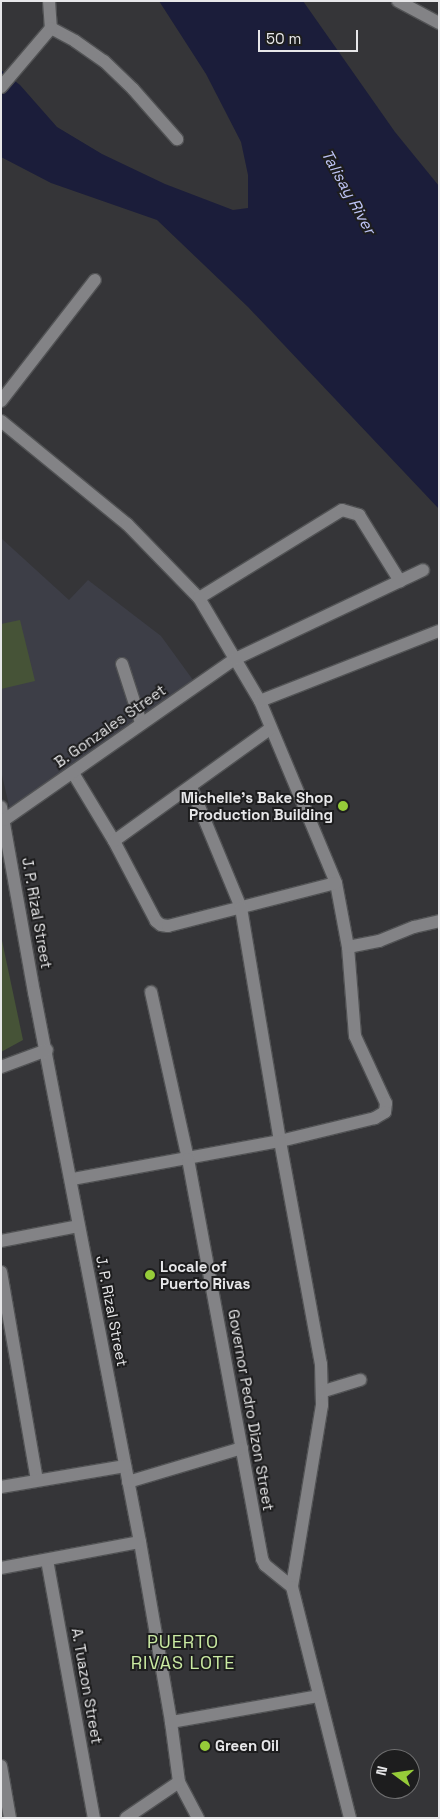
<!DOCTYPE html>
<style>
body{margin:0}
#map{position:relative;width:440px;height:1819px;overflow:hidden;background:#353538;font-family:"Space Grotesk",sans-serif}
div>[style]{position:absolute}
.built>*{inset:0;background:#3d3e47}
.green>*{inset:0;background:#465337}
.water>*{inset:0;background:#1b1d3a}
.roads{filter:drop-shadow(1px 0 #515254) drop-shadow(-1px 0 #515254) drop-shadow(0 1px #515254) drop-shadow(0 -1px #515254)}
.minor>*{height:12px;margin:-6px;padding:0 6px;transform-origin:6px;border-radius:6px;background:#838386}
.dots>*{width:14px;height:14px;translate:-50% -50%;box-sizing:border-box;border:2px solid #1d1d1e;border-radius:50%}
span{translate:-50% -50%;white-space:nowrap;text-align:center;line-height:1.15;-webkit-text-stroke:4px #1d1d1e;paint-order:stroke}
.street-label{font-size:15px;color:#e7e7e9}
.poi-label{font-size:15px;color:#e7e7e9;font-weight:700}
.right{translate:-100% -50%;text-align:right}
.left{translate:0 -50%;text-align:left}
.water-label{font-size:16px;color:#bec4f5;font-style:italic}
.quarter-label{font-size:18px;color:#cbeba3;letter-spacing:1px}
.frame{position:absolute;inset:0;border:2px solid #e7e7e9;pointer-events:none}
.north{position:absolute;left:370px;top:1749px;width:50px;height:50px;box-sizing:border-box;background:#1d1d1e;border:1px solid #6e6e6f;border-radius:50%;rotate:284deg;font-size:14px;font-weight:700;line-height:20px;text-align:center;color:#e7e7e9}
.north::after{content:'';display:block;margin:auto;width:18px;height:22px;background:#96cc39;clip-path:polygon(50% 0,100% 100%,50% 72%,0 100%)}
.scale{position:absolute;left:258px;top:30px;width:100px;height:22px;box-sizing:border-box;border:2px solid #e7e7e9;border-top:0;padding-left:6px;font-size:15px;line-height:18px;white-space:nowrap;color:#e7e7e9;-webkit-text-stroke:4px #1d1d1e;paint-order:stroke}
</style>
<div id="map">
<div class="built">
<div style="clip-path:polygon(1px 538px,69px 600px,88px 580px,161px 636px,193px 680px,10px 810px,1px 771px)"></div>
</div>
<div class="green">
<div style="clip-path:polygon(20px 620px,35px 681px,1px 689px,1px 624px)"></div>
<div style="clip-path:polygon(1px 936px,23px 1040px,1px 1052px)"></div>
</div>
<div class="water">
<div style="clip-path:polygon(159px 1px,303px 1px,395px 132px,439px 186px,439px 509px,248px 307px,157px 220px,51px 183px,1px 157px,1px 70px,20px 85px,57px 127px,102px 154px,165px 184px,233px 210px,248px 208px,248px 175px,241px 142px,206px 74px)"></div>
</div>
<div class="roads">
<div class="minor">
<div style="left:49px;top:1px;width:27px;rotate:86deg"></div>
<div style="left:398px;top:1px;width:47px;rotate:28.2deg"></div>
<div style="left:51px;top:28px;width:27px;rotate:28deg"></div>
<div style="left:75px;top:41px;width:35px;rotate:35deg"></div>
<div style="left:104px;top:61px;width:40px;rotate:44deg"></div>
<div style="left:133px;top:89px;width:67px;rotate:48.7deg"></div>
<div style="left:1px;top:87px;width:77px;rotate:-49.7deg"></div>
<div style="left:1px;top:401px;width:153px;rotate:-52.2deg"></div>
<div style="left:1px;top:421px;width:163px;rotate:39.3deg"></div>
<div style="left:127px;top:524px;width:103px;rotate:45.8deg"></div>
<div style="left:199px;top:598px;width:120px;rotate:59.4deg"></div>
<div style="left:260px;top:701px;width:197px;rotate:67.3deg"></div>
<div style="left:336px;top:883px;width:65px;rotate:79.4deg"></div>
<div style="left:348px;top:947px;width:89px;rotate:85.5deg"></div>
<div style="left:355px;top:1036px;width:74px;rotate:65.2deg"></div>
<div style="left:386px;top:1103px;width:9px;rotate:96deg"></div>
<div style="left:385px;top:1112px;width:12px;rotate:149deg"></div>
<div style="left:375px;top:1118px;width:98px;rotate:166.4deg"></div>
<div style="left:280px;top:1141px;width:211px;rotate:169.6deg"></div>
<div style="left:199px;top:598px;width:168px;rotate:-31.6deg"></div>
<div style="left:342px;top:510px;width:18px;rotate:16deg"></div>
<div style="left:359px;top:515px;width:78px;rotate:58.2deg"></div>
<div style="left:122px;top:664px;width:62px;rotate:72.1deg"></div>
<div style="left:260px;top:701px;width:192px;rotate:-21.4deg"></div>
<div style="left:73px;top:773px;width:79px;rotate:58.9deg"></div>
<div style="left:114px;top:841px;width:90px;rotate:62.3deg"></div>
<div style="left:156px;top:921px;width:6px;rotate:39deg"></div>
<div style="left:161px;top:925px;width:7px;rotate:8deg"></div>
<div style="left:168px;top:926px;width:173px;rotate:-14.4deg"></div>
<div style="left:191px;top:787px;width:131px;rotate:67.5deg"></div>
<div style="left:241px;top:908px;width:236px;rotate:80.5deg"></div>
<div style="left:280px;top:1141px;width:227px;rotate:79.6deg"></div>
<div style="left:321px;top:1364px;width:41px;rotate:88.6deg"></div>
<div style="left:322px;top:1405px;width:184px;rotate:99.4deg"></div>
<div style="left:1px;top:807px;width:188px;rotate:79.9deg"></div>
<div style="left:34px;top:992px;width:560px;rotate:79.09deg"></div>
<div style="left:140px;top:1542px;width:183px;rotate:80.2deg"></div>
<div style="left:171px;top:1722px;width:61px;rotate:82.4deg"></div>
<div style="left:179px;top:1782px;width:41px;rotate:62.2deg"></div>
<div style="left:4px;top:820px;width:282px;rotate:-34.9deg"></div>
<div style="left:235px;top:659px;width:208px;rotate:-25.3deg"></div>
<div style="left:114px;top:841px;width:192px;rotate:-35.7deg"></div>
<div style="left:348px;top:947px;width:32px;rotate:-11deg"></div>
<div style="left:379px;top:941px;width:38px;rotate:-22deg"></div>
<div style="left:414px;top:927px;width:26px;rotate:-13deg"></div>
<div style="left:151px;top:992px;width:171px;rotate:77.5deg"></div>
<div style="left:188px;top:1159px;width:407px;rotate:79.5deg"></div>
<div style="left:262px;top:1559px;width:7px;rotate:63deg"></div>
<div style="left:265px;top:1565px;width:35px;rotate:39deg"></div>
<div style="left:292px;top:1587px;width:238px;rotate:75.9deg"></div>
<div style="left:1px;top:1067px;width:49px;rotate:-20.3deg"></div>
<div style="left:1px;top:1241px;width:79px;rotate:-10.9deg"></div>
<div style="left:1px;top:1272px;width:211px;rotate:80.2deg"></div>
<div style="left:324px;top:1391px;width:38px;rotate:-17deg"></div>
<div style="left:128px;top:1482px;width:119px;rotate:-16.6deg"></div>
<div style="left:1px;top:1487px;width:126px;rotate:-9.6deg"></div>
<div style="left:47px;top:1560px;width:262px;rotate:79.7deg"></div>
<div style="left:1px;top:1568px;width:141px;rotate:-10.6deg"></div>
<div style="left:171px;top:1722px;width:149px;rotate:-10deg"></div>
<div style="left:1px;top:1766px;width:53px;rotate:80.2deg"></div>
<div style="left:126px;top:1818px;width:64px;rotate:-34.2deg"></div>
</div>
</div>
<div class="dots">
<div style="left:343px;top:806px;background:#96cc39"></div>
<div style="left:150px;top:1275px;background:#96cc39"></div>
<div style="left:205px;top:1746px;background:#96cc39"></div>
</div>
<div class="street-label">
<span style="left:110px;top:726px;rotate:-35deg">B. Gonzales Street</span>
<span style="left:37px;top:913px;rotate:80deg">J. P. Rizal Street</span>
<span style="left:112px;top:1311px;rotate:79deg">J. P. Rizal Street</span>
<span style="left:251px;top:1410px;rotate:80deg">Governor Pedro Dizon Street</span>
<span style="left:87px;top:1686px;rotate:80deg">A. Tuazon Street</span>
</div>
<div class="poi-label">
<span class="right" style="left:333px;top:806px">Michelle's Bake Shop<br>Production Building</span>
<span class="left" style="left:160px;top:1275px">Locale of<br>Puerto Rivas</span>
<span class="left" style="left:215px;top:1746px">Green Oil</span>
</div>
<div class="water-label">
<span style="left:348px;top:192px;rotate:61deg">Talisay River</span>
</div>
<div class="quarter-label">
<span style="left:183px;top:1653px">PUERTO<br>RIVAS LOTE</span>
</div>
<div class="frame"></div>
<div class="north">N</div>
<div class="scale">50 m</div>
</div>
